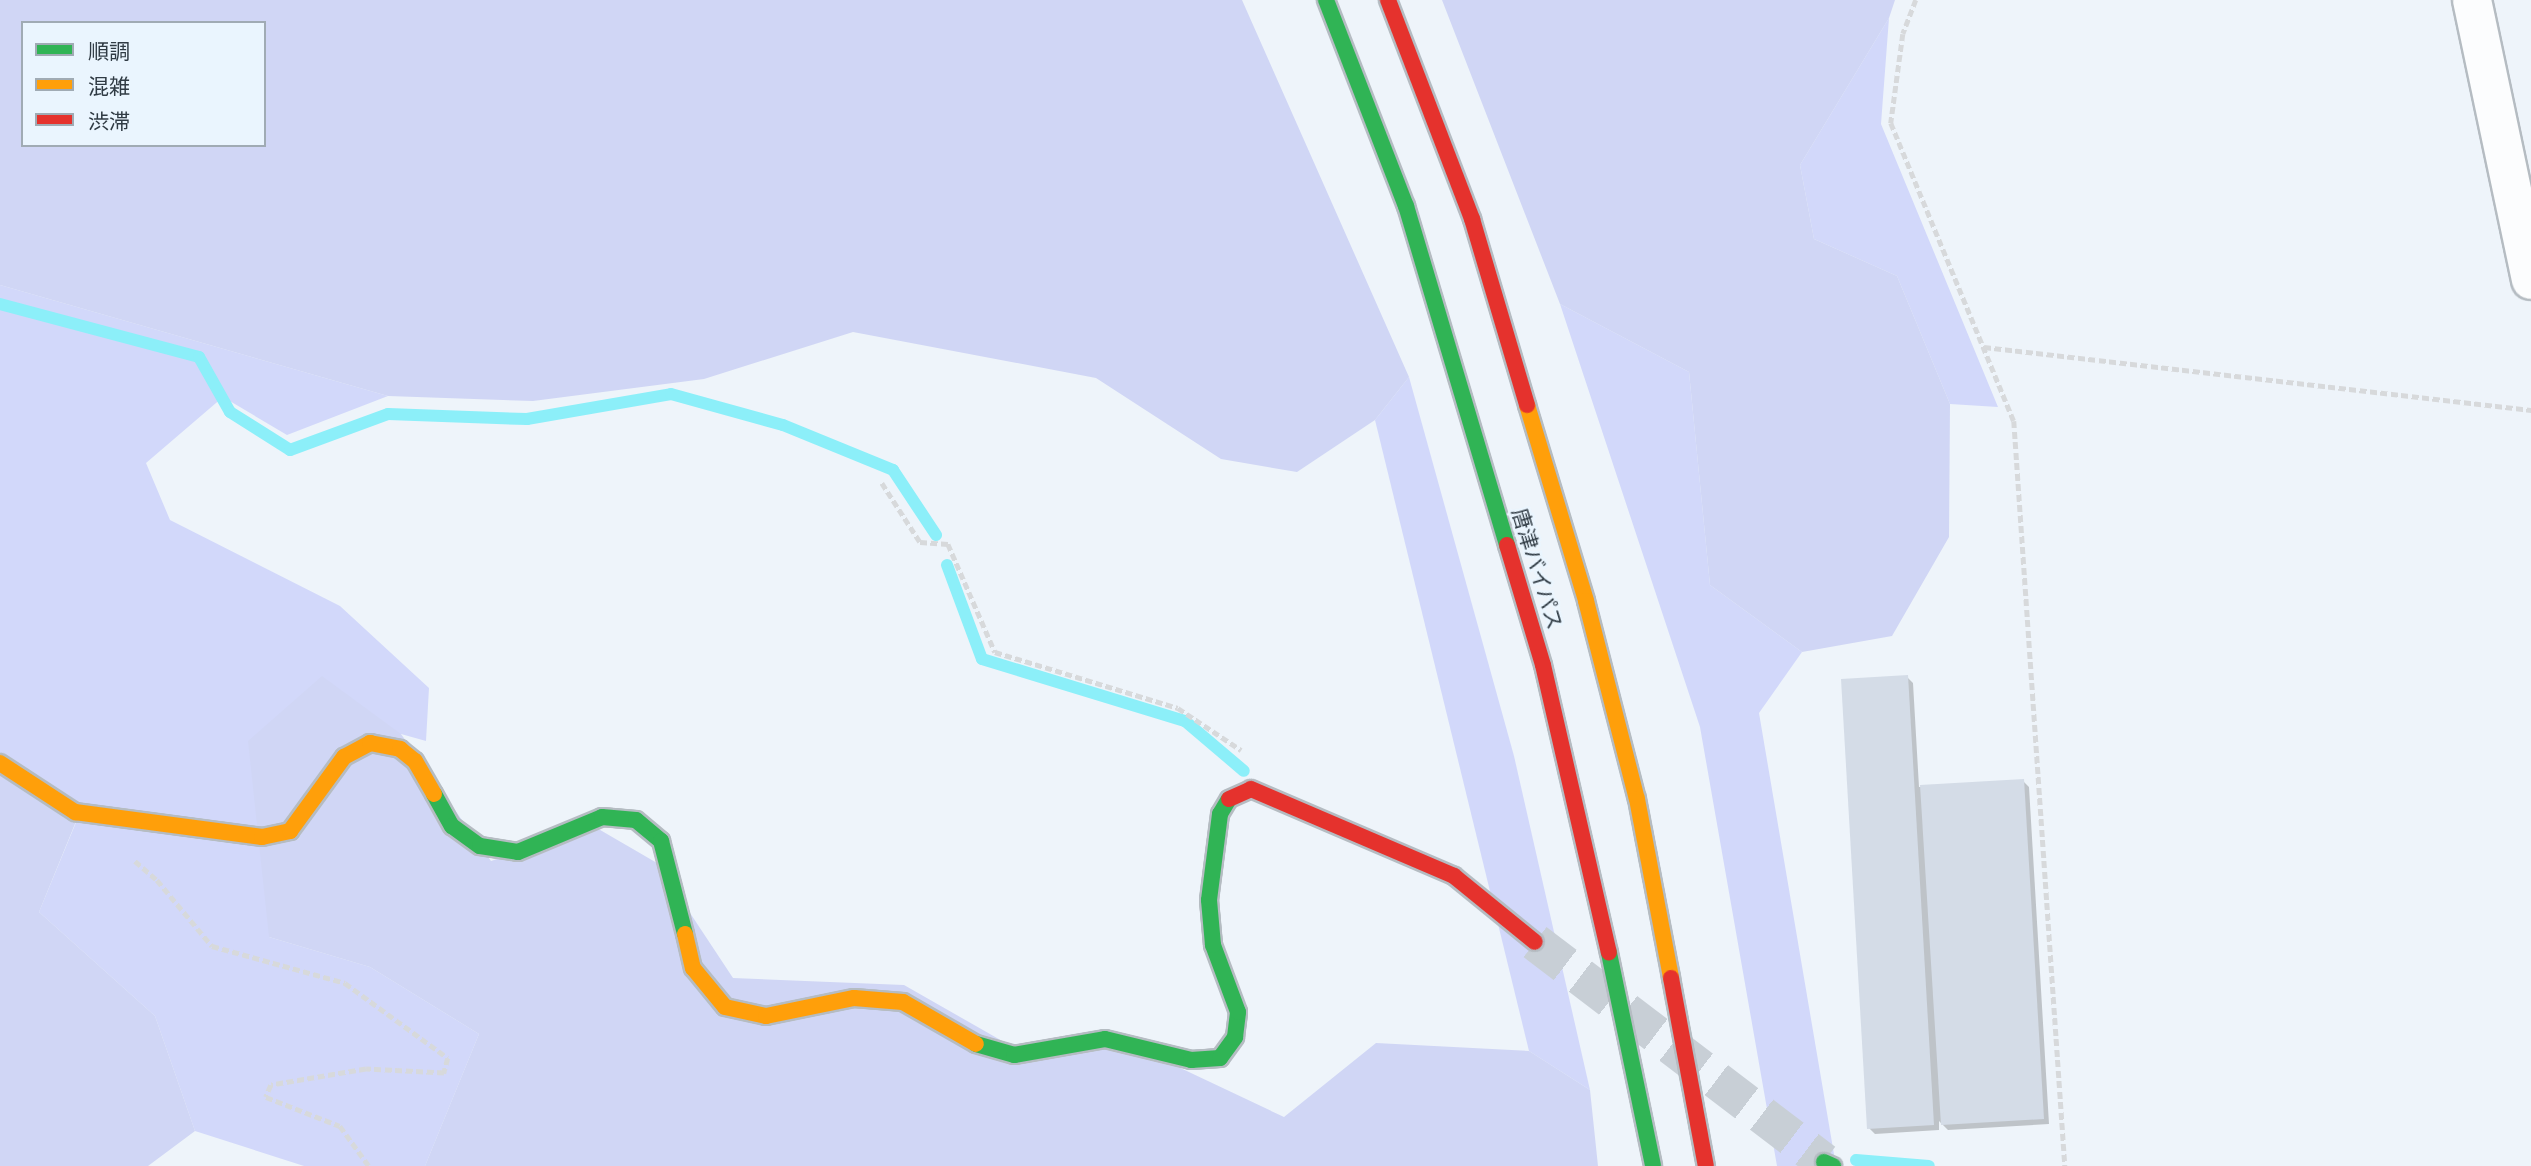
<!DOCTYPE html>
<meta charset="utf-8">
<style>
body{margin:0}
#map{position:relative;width:2531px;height:1166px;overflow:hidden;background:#eef4fa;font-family:Karla,"Noto Sans JP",sans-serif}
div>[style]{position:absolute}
.green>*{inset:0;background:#d2d8fa}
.forest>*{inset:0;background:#d0d6f5}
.shadow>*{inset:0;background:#0003}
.stream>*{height:12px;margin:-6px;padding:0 6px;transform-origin:6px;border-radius:6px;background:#8ceff9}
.building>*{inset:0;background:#d4dce7}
.secondary-tunnel>*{height:38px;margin-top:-19px;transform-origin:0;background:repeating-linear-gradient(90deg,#c8cfd6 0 38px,transparent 0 57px)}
.path>*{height:4.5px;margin-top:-2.25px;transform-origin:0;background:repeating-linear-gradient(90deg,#d7d9db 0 7px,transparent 0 10.5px)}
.roads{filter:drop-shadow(2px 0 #b5bcc2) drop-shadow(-2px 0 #b5bcc2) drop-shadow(0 2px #b5bcc2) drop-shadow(0 -2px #b5bcc2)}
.street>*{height:38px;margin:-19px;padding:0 19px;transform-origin:19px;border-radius:19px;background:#fcfdfe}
.fast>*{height:16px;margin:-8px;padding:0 8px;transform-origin:8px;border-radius:8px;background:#30b455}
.slow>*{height:16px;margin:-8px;padding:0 8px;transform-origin:8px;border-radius:8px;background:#ff9f0a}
.jam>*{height:16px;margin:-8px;padding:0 8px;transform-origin:8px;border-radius:8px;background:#e5322d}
span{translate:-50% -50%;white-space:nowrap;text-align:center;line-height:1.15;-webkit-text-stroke:5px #eaf5fe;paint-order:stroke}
.street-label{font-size:21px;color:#303b44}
.legend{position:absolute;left:21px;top:21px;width:245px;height:126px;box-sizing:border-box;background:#eaf5fe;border:2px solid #a0abb4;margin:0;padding:9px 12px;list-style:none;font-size:21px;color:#303b44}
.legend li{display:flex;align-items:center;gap:14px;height:35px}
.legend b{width:35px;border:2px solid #a0abb4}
</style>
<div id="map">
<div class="green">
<div style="clip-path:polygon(1889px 18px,1881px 124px,1998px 407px,1950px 404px,1897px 276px,1814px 239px,1800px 165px)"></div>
<div style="clip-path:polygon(0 285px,388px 396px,287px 435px,223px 397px,146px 463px,170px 520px,340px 606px,429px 688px,426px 741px,401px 734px,269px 937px,370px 967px,479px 1034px,425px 1166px,304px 1166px,195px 1131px,155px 1016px,39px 912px,77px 820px,0 766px)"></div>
<div style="clip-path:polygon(1560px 304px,1689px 372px,1710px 585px,1802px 652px,1759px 713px,1836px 1166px,1777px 1166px,1700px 727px)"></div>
<div style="clip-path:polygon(1409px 377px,1514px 756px,1590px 1090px,1529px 1051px,1375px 420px)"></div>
</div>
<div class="forest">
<div style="clip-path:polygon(evenodd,0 0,1242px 0,1409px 377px,1375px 420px,1297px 472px,1221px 459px,1096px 378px,853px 332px,704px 379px,533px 401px,388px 396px,0 285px,0 0,23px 23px,264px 23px,264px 145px,23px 145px,23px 23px)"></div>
<div style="clip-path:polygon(1442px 0,1895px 0,1889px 18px,1800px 165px,1814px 239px,1897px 276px,1950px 404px,1949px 537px,1892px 636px,1802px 652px,1710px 585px,1689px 372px,1560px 304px)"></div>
<div style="clip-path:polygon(322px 676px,401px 734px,491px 861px,595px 827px,657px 863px,733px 978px,904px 985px,1018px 1050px,1119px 1039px,1284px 1117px,1376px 1043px,1529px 1051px,1590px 1090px,1598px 1166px,425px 1166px,479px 1034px,370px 967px,269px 937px,248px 741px)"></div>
<div style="clip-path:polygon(0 766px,77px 819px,39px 912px,155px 1016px,195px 1131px,148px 1166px,0 1166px)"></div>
</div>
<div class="shadow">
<div style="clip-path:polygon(1907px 677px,1913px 683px,1919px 787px,2023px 781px,2029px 787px,2049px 1124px,1948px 1130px,1939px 1121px,1939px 1130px,1875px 1134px,1869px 1128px)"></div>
</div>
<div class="stream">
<div style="left:0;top:304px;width:206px;rotate:14.9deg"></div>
<div style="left:199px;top:357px;width:63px;rotate:60.6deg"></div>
<div style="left:230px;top:412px;width:71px;rotate:32.3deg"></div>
<div style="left:290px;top:450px;width:104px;rotate:-20.2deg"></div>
<div style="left:388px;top:414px;width:139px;rotate:2.1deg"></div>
<div style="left:527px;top:419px;width:146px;rotate:-9.8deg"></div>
<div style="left:671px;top:394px;width:116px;rotate:15.5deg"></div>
<div style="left:783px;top:425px;width:119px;rotate:22.2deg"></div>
<div style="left:893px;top:470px;width:78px;rotate:56.5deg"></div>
<div style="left:947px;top:565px;width:100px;rotate:69.6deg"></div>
<div style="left:982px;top:659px;width:212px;rotate:17deg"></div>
<div style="left:1185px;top:721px;width:77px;rotate:40.3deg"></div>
<div style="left:1856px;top:1160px;width:73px;rotate:4.7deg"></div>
</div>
<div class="building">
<div style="clip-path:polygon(1908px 675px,1934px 1125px,1867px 1129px,1841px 679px)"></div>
<div style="clip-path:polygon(2024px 779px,2044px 1119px,1941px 1125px,1920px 785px)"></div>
</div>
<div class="secondary-tunnel">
<div style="left:1535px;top:942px;width:363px;rotate:37.3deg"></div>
</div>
<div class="path">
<div style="left:1916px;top:0;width:36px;rotate:111deg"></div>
<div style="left:1903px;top:34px;width:90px;rotate:97.7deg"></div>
<div style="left:1891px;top:123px;width:322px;rotate:67.6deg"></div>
<div style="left:2014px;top:421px;width:747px;rotate:86.08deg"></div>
<div style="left:1984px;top:347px;width:551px;rotate:6.57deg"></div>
<div style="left:882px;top:483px;width:70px;rotate:57.2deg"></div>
<div style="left:920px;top:542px;width:28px;rotate:4deg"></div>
<div style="left:948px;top:544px;width:118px;rotate:66.5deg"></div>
<div style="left:995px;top:652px;width:191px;rotate:17deg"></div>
<div style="left:1178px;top:708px;width:76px;rotate:33.7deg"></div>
<div style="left:135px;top:861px;width:29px;rotate:41deg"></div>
<div style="left:157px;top:880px;width:86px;rotate:50.2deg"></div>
<div style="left:212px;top:946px;width:138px;rotate:15.5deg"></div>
<div style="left:345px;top:983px;width:127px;rotate:36.1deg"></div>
<div style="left:448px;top:1058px;width:16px;rotate:105deg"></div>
<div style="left:444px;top:1073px;width:78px;rotate:-177.1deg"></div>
<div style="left:366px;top:1069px;width:96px;rotate:170.4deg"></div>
<div style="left:271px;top:1085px;width:13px;rotate:113deg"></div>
<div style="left:266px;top:1097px;width:79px;rotate:21.4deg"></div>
<div style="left:340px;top:1126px;width:49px;rotate:54.1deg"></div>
</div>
<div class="roads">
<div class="street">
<div style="left:2472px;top:0;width:286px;rotate:78.1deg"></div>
</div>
<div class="fast">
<div style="left:1326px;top:0;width:221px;rotate:68.8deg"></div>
<div style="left:1406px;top:206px;width:354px;rotate:73.4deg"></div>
<div style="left:434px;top:794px;width:37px;rotate:61deg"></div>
<div style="left:452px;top:826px;width:34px;rotate:36deg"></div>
<div style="left:480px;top:846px;width:38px;rotate:9deg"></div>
<div style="left:518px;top:852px;width:91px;rotate:-22.6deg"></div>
<div style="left:602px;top:817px;width:34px;rotate:5deg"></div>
<div style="left:636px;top:820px;width:33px;rotate:40deg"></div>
<div style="left:661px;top:841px;width:96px;rotate:75.5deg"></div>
<div style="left:1609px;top:953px;width:217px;rotate:78.3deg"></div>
<div style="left:976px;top:1044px;width:40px;rotate:16deg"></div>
<div style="left:1014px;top:1055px;width:92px;rotate:-10deg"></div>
<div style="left:1105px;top:1039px;width:89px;rotate:13.7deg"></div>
<div style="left:1191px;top:1060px;width:29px;rotate:-4deg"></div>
<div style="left:1220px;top:1058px;width:26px;rotate:-54deg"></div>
<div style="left:1235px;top:1037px;width:25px;rotate:-83deg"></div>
<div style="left:1238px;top:1012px;width:72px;rotate:-110.5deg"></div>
<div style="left:1213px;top:945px;width:45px;rotate:-95.1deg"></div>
<div style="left:1209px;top:900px;width:87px;rotate:-82.7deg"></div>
<div style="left:1220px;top:814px;width:17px;rotate:-59deg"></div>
<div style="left:1824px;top:1162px;width:10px;rotate:24deg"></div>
</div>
<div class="slow">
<div style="left:1527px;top:405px;width:205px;rotate:73.2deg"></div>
<div style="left:1586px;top:601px;width:204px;rotate:75.6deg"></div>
<div style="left:1637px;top:799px;width:182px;rotate:79.2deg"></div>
<div style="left:0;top:763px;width:90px;rotate:33.2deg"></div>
<div style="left:75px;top:812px;width:189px;rotate:7.6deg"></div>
<div style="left:262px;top:837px;width:29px;rotate:-12deg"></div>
<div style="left:290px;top:831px;width:92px;rotate:-53.9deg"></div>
<div style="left:344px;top:757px;width:30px;rotate:-28deg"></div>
<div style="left:370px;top:743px;width:31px;rotate:11deg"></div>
<div style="left:400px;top:749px;width:19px;rotate:39deg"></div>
<div style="left:415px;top:761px;width:38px;rotate:60deg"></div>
<div style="left:685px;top:934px;width:35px;rotate:77deg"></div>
<div style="left:693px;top:968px;width:50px;rotate:50.6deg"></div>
<div style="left:725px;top:1007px;width:42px;rotate:12.4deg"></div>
<div style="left:766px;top:1016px;width:90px;rotate:-11.6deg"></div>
<div style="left:854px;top:998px;width:49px;rotate:4.7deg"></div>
<div style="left:903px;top:1002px;width:84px;rotate:29.9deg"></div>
</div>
<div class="jam">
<div style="left:1388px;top:0;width:235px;rotate:69deg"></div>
<div style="left:1472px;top:219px;width:194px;rotate:73.5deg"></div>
<div style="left:1507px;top:545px;width:125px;rotate:73.3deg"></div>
<div style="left:1543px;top:665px;width:295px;rotate:77.1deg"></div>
<div style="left:1229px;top:799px;width:24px;rotate:-24deg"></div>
<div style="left:1251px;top:789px;width:221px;rotate:23.2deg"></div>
<div style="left:1454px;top:876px;width:104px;rotate:39.2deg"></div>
<div style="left:1671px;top:978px;width:191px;rotate:79.5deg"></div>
</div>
</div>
<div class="street-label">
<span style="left:1537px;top:569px;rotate:73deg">唐津バイパス</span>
</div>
<ul class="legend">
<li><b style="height:9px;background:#30b455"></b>順調</li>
<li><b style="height:9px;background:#ff9f0a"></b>混雑</li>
<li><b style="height:9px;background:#e5322d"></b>渋滞</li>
</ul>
</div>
